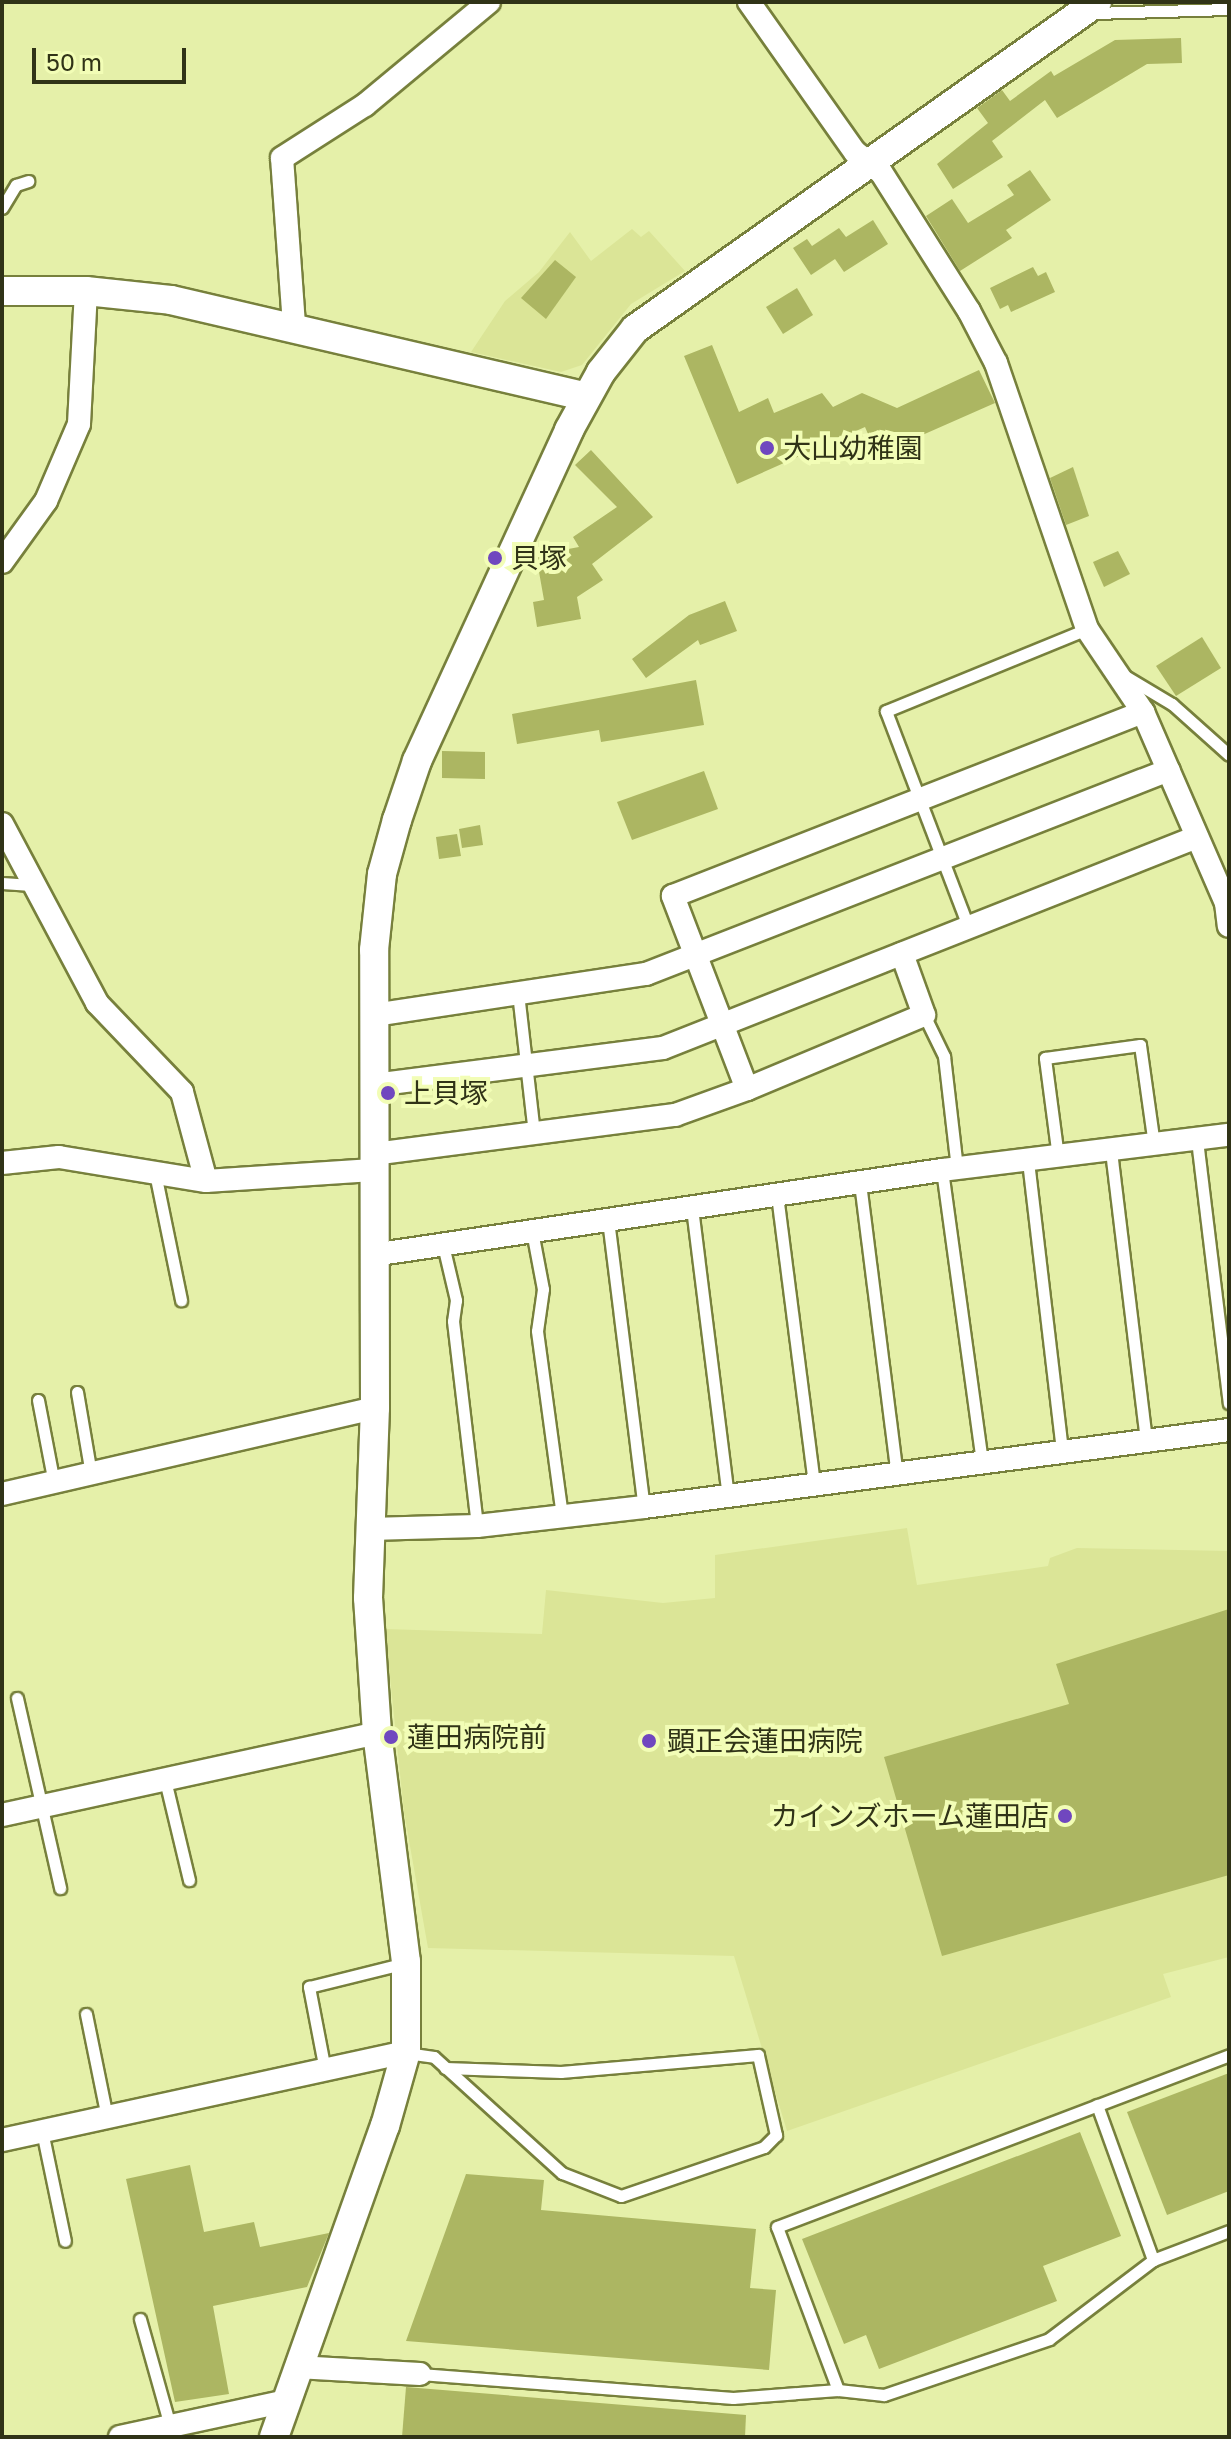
<!DOCTYPE html>
<meta charset="utf-8">
<style>
body{margin:0}
#map{position:relative;width:1231px;height:2439px;overflow:hidden;background:#e5f0a9;font-family:"Golos Text","Noto Sans JP",sans-serif}
div>[style]{position:absolute}
.built>*{inset:0;background:#dbe597}
.building>*{inset:0;background:#acb662}
.roads{filter:drop-shadow(2px 0 #77803c) drop-shadow(-2px 0 #77803c) drop-shadow(0 2px #77803c) drop-shadow(0 -2px #77803c)}
.service>*{height:11px;margin:-5.5px;padding:0 5.5px;transform-origin:5.5px;border-radius:5.5px;background:#fff}
.minor>*{height:22px;margin:-11px;padding:0 11px;transform-origin:11px;border-radius:11px;background:#fff}
.tertiary>*{height:28px;margin:-14px;padding:0 14px;transform-origin:14px;border-radius:14px;background:#fff}
.dots>*{width:22px;height:22px;translate:-50% -50%;box-sizing:border-box;border:4px solid #f2fdb6;border-radius:50%}
span{translate:-50% -50%;white-space:nowrap;text-align:center;line-height:1.15;-webkit-text-stroke:8px #f2fdb6;paint-order:stroke}
.poi-label{font-size:28px;color:#303317}
.left{translate:0 -50%;text-align:left}
.right{translate:-100% -50%;text-align:right}
.frame{position:absolute;inset:0;border:4px solid #303317;pointer-events:none}
.scale{position:absolute;left:32px;top:48px;width:154px;height:36px;box-sizing:border-box;border:4px solid #303317;border-top:0;padding-left:10px;font-size:24px;line-height:28px;white-space:nowrap;color:#303317;-webkit-text-stroke:6px #f2fdb6;paint-order:stroke}
</style>
<div id="map">
<div class="built">
<div style="clip-path:polygon(632px 229px,641px 237px,649px 231px,685px 271px,631px 304px,582px 365px,561px 372px,471px 352px,505px 301px,539px 272px,570px 232px,591px 261px)"></div>
<div style="clip-path:polygon(907px 1528px,917px 1585px,1048px 1566px,1050px 1558px,1077px 1548px,1229px 1551px,1229px 1957px,1163px 1974px,1171px 1997px,787px 2131px,734px 1956px,428px 1948px,404px 1812px,385px 1629px,542px 1634px,546px 1590px,663px 1603px,715px 1598px,715px 1555px)"></div>
</div>
<div class="building">
<div style="clip-path:polygon(1181px 38px,1182px 63px,1147px 64px,1057px 118px,1045px 100px,992px 141px,1003px 157px,953px 189px,937px 164px,988px 123px,977px 108px,1002px 90px,1010px 101px,1051px 71px,1054px 76px,1115px 40px)"></div>
<div style="clip-path:polygon(1030px 170px,1051px 200px,1006px 230px,1012px 238px,960px 271px,926px 216px,952px 199px,968px 223px,1014px 195px,1007px 185px)"></div>
<div style="clip-path:polygon(873px 220px,888px 244px,844px 272px,835px 259px,811px 275px,793px 248px,807px 239px,812px 246px,839px 228px,846px 237px)"></div>
<div style="clip-path:polygon(555px 260px,576px 277px,546px 319px,521px 298px)"></div>
<div style="clip-path:polygon(1033px 267px,1038px 276px,1046px 272px,1055px 292px,1011px 312px,1008px 305px,1000px 309px,990px 288px)"></div>
<div style="clip-path:polygon(797px 288px,813px 315px,783px 334px,766px 307px)"></div>
<div style="clip-path:polygon(712px 345px,739px 412px,768px 398px,774px 413px,822px 393px,833px 407px,862px 393px,897px 408px,979px 370px,995px 403px,877px 455px,865px 427px,737px 484px,684px 356px)"></div>
<div style="clip-path:polygon(591px 450px,653px 517px,592px 564px,603px 580px,577px 597px,581px 619px,537px 627px,533px 602px,544px 600px,536px 555px,579px 547px,573px 537px,617px 507px,575px 465px)"></div>
<div style="clip-path:polygon(1073px 467px,1089px 516px,1066px 525px,1050px 478px)"></div>
<div style="clip-path:polygon(1118px 551px,1130px 574px,1104px 587px,1093px 562px)"></div>
<div style="clip-path:polygon(725px 601px,737px 631px,700px 645px,698px 640px,646px 678px,632px 659px,689px 615px)"></div>
<div style="clip-path:polygon(1202px 637px,1221px 668px,1176px 696px,1156px 666px)"></div>
<div style="clip-path:polygon(696px 680px,704px 725px,601px 742px,599px 730px,517px 744px,512px 714px)"></div>
<div style="clip-path:polygon(442px 751px,485px 752px,485px 779px,442px 778px)"></div>
<div style="clip-path:polygon(704px 771px,718px 809px,632px 840px,617px 802px)"></div>
<div style="clip-path:polygon(480px 825px,483px 845px,462px 848px,459px 829px)"></div>
<div style="clip-path:polygon(457px 834px,461px 856px,439px 859px,436px 837px)"></div>
<div style="clip-path:polygon(1229px 1609px,1229px 1875px,942px 1956px,884px 1757px,1069px 1704px,1056px 1664px)"></div>
<div style="clip-path:polygon(1229px 2073px,1229px 2191px,1167px 2215px,1127px 2112px)"></div>
<div style="clip-path:polygon(1080px 2132px,1121px 2236px,1043px 2266px,1057px 2301px,879px 2369px,866px 2335px,844px 2344px,802px 2239px)"></div>
<div style="clip-path:polygon(190px 2165px,204px 2232px,254px 2222px,260px 2247px,329px 2233px,307px 2287px,213px 2306px,229px 2394px,175px 2402px,126px 2179px)"></div>
<div style="clip-path:polygon(466px 2174px,544px 2180px,541px 2210px,756px 2229px,750px 2288px,776px 2290px,769px 2370px,406px 2341px)"></div>
<div style="clip-path:polygon(406px 2387px,746px 2415px,745px 2437px,402px 2437px)"></div>
</div>
<div class="roads">
<div class="service">
<div style="left:1094px;top:13px;width:135px;rotate:-1.7deg"></div>
<div style="left:2px;top:208px;width:27px;rotate:-59deg"></div>
<div style="left:16px;top:185px;width:13px;rotate:-18deg"></div>
<div style="left:1125px;top:676px;width:55px;rotate:30.8deg"></div>
<div style="left:1172px;top:704px;width:76px;rotate:41.8deg"></div>
<div style="left:2px;top:883px;width:29px;rotate:4deg"></div>
<div style="left:968px;top:926px;width:230px;rotate:-110.9deg"></div>
<div style="left:886px;top:711px;width:217px;rotate:-22.2deg"></div>
<div style="left:518px;top:993px;width:142px;rotate:83.5deg"></div>
<div style="left:924px;top:1015px;width:46px;rotate:64deg"></div>
<div style="left:944px;top:1056px;width:114px;rotate:83.4deg"></div>
<div style="left:1197px;top:1140px;width:265px;rotate:83.1deg"></div>
<div style="left:1111px;top:1151px;width:292px;rotate:83.1deg"></div>
<div style="left:1058px;top:1157px;width:100px;rotate:-97.5deg"></div>
<div style="left:1045px;top:1058px;width:96px;rotate:-7.8deg"></div>
<div style="left:1140px;top:1045px;width:101px;rotate:82deg"></div>
<div style="left:1028px;top:1161px;width:293px;rotate:83.3deg"></div>
<div style="left:942px;top:1170px;width:296px;rotate:82.2deg"></div>
<div style="left:155px;top:1173px;width:130px;rotate:78.4deg"></div>
<div style="left:860px;top:1183px;width:293px;rotate:82.8deg"></div>
<div style="left:777px;top:1195px;width:292px;rotate:82.7deg"></div>
<div style="left:692px;top:1208px;width:290px;rotate:82.9deg"></div>
<div style="left:608px;top:1220px;width:289px;rotate:82.9deg"></div>
<div style="left:532px;top:1231px;width:59px;rotate:79.3deg"></div>
<div style="left:543px;top:1289px;width:42px;rotate:98.1deg"></div>
<div style="left:537px;top:1331px;width:187px;rotate:82.3deg"></div>
<div style="left:443px;top:1245px;width:57px;rotate:76.7deg"></div>
<div style="left:456px;top:1300px;width:21px;rotate:98deg"></div>
<div style="left:453px;top:1321px;width:206px;rotate:83.3deg"></div>
<div style="left:77px;top:1392px;width:83px;rotate:80.3deg"></div>
<div style="left:38px;top:1400px;width:85px;rotate:79.1deg"></div>
<div style="left:17px;top:1698px;width:195px;rotate:77.2deg"></div>
<div style="left:165px;top:1780px;width:103px;rotate:76.5deg"></div>
<div style="left:86px;top:2014px;width:105px;rotate:78.5deg"></div>
<div style="left:406px;top:2053px;width:28px;rotate:8deg"></div>
<div style="left:434px;top:2057px;width:173px;rotate:42.2deg"></div>
<div style="left:562px;top:2173px;width:63px;rotate:21.3deg"></div>
<div style="left:621px;top:2196px;width:151px;rotate:-18.9deg"></div>
<div style="left:764px;top:2147px;width:17px;rotate:-45deg"></div>
<div style="left:776px;top:2135px;width:82px;rotate:-102.7deg"></div>
<div style="left:758px;top:2055px;width:198px;rotate:175.1deg"></div>
<div style="left:561px;top:2072px;width:116px;rotate:-178deg"></div>
<div style="left:325px;top:2070px;width:85px;rotate:-100.9deg"></div>
<div style="left:309px;top:1987px;width:99px;rotate:-14deg"></div>
<div style="left:1097px;top:2105px;width:165px;rotate:70.1deg"></div>
<div style="left:42px;top:2131px;width:112px;rotate:78.2deg"></div>
<div style="left:140px;top:2319px;width:111px;rotate:74.3deg"></div>
<div style="left:420px;top:2374px;width:314px;rotate:4.4deg"></div>
<div style="left:733px;top:2398px;width:105px;rotate:-4.4deg"></div>
<div style="left:838px;top:2390px;width:46px;rotate:6.2deg"></div>
<div style="left:884px;top:2395px;width:174px;rotate:-18.7deg"></div>
<div style="left:1049px;top:2339px;width:131px;rotate:-37.2deg"></div>
<div style="left:1153px;top:2260px;width:81px;rotate:-20.9deg"></div>
<div style="left:838px;top:2390px;width:174px;rotate:-110.5deg"></div>
<div style="left:777px;top:2227px;width:484px;rotate:-20.8deg"></div>
</div>
<div class="minor">
<div style="left:749px;top:2px;width:184px;rotate:54.8deg"></div>
<div style="left:855px;top:152px;width:33px;rotate:38deg"></div>
<div style="left:881px;top:172px;width:165px;rotate:57.7deg"></div>
<div style="left:969px;top:311px;width:59px;rotate:62.6deg"></div>
<div style="left:996px;top:363px;width:281px;rotate:71.1deg"></div>
<div style="left:1087px;top:629px;width:100px;rotate:56deg"></div>
<div style="left:1143px;top:712px;width:208px;rotate:66.5deg"></div>
<div style="left:1226px;top:903px;width:23px;rotate:83deg"></div>
<div style="left:294px;top:325px;width:167px;rotate:-94.1deg"></div>
<div style="left:282px;top:158px;width:98px;rotate:-32.6deg"></div>
<div style="left:365px;top:105px;width:161px;rotate:-39.7deg"></div>
<div style="left:2px;top:562px;width:75px;rotate:-54.2deg"></div>
<div style="left:46px;top:501px;width:84px;rotate:-66.8deg"></div>
<div style="left:79px;top:424px;width:133px;rotate:-87deg"></div>
<div style="left:2px;top:824px;width:203px;rotate:62deg"></div>
<div style="left:97px;top:1003px;width:123px;rotate:46.3deg"></div>
<div style="left:182px;top:1092px;width:92px;rotate:74.9deg"></div>
<div style="left:374px;top:1015px;width:275px;rotate:-8.6deg"></div>
<div style="left:646px;top:974px;width:561px;rotate:-21.31deg"></div>
<div style="left:374px;top:1085px;width:291px;rotate:-7.3deg"></div>
<div style="left:663px;top:1048px;width:574px;rotate:-21.56deg"></div>
<div style="left:747px;top:1089px;width:207px;rotate:-111deg"></div>
<div style="left:673px;top:896px;width:505px;rotate:-21.38deg"></div>
<div style="left:374px;top:1154px;width:304px;rotate:-7.4deg"></div>
<div style="left:675px;top:1115px;width:77px;rotate:-19.9deg"></div>
<div style="left:747px;top:1089px;width:192px;rotate:-22.7deg"></div>
<div style="left:924px;top:1015px;width:65px;rotate:-109.8deg"></div>
<div style="left:2px;top:1163px;width:57px;rotate:-6deg"></div>
<div style="left:59px;top:1157px;width:149px;rotate:9.3deg"></div>
<div style="left:206px;top:1181px;width:167px;rotate:-3.8deg"></div>
<div style="left:373px;top:1255px;width:575px;rotate:-8.5deg"></div>
<div style="left:942px;top:1170px;width:289px;rotate:-7deg"></div>
<div style="left:2px;top:1494px;width:383px;rotate:-13deg"></div>
<div style="left:370px;top:1529px;width:107px;rotate:-1.6deg"></div>
<div style="left:477px;top:1526px;width:168px;rotate:-6.5deg"></div>
<div style="left:644px;top:1507px;width:590px;rotate:-7.5deg"></div>
<div style="left:2px;top:1815px;width:384px;rotate:-12.3deg"></div>
<div style="left:2px;top:2140px;width:413px;rotate:-12.3deg"></div>
<div style="left:297px;top:2367px;width:123px;rotate:3.3deg"></div>
<div style="left:120px;top:2437px;width:170px;rotate:-12.2deg"></div>
</div>
<div class="tertiary">
<div style="left:2px;top:291px;width:84px"></div>
<div style="left:86px;top:291px;width:85px;rotate:6deg"></div>
<div style="left:171px;top:300px;width:425px;rotate:13.1deg"></div>
<div style="left:274px;top:2437px;width:330px;rotate:-70.4deg"></div>
<div style="left:385px;top:2126px;width:77px;rotate:-74.2deg"></div>
<div style="left:406px;top:2052px;width:90px;rotate:-90deg"></div>
<div style="left:406px;top:1962px;width:231px;rotate:-97.2deg"></div>
<div style="left:377px;top:1733px;width:135px;rotate:-93.8deg"></div>
<div style="left:368px;top:1598px;width:190px;rotate:-87.9deg"></div>
<div style="left:375px;top:1408px;width:458px;rotate:-90.1deg"></div>
<div style="left:374px;top:950px;width:76px;rotate:-84deg"></div>
<div style="left:382px;top:874px;width:56px;rotate:-74.5deg"></div>
<div style="left:397px;top:820px;width:62px;rotate:-71.3deg"></div>
<div style="left:417px;top:761px;width:364px;rotate:-65.3deg"></div>
<div style="left:569px;top:430px;width:66px;rotate:-61.1deg"></div>
<div style="left:601px;top:372px;width:55px;rotate:-51.7deg"></div>
<div style="left:635px;top:329px;width:566px;rotate:-35.29deg"></div>
</div>
</div>
<div class="dots">
<div style="left:767px;top:448px;background:#7047bf"></div>
<div style="left:495px;top:558px;background:#7047bf"></div>
<div style="left:388px;top:1093px;background:#7047bf"></div>
<div style="left:391px;top:1737px;background:#7047bf"></div>
<div style="left:649px;top:1741px;background:#7047bf"></div>
<div style="left:1065px;top:1816px;background:#7047bf"></div>
</div>
<div class="poi-label">
<span class="left" style="left:783px;top:448px">大山幼稚園</span>
<span class="left" style="left:511px;top:558px">貝塚</span>
<span class="left" style="left:404px;top:1093px">上貝塚</span>
<span class="left" style="left:407px;top:1737px">蓮田病院前</span>
<span class="left" style="left:667px;top:1741px">顕正会蓮田病院</span>
<span class="right" style="left:1049px;top:1816px">カインズホーム蓮田店</span>
</div>
<div class="frame"></div>
<div class="scale">50 m</div>
</div>
